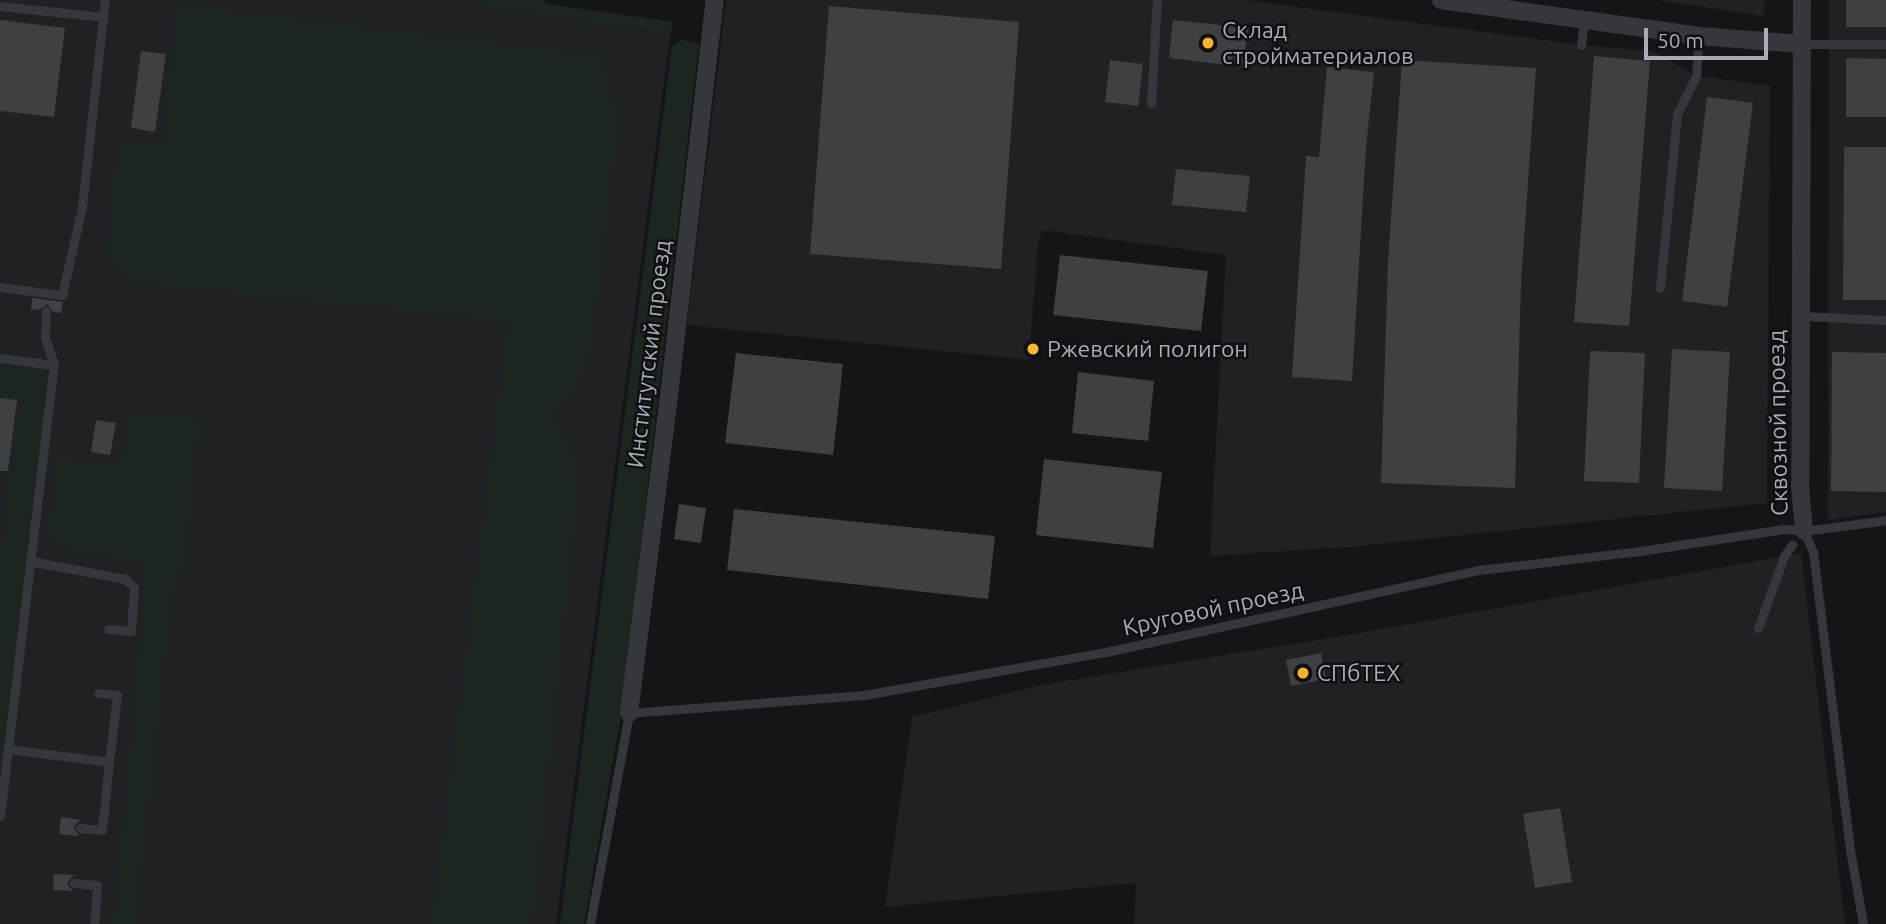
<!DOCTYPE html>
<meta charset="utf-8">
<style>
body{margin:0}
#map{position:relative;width:1886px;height:924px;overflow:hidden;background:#151517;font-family:Ubuntu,sans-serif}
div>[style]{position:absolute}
.built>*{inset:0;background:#212124}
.green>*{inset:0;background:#1d261e}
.building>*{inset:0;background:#3f4044}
.service>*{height:9px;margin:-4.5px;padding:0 4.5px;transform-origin:4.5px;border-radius:4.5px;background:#36373d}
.minor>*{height:18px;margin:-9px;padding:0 9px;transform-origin:9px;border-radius:9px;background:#36373d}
.dots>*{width:19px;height:19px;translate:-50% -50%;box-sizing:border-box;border:4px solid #101012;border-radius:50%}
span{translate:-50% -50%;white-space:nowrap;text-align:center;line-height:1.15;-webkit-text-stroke:5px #101012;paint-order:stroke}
.poi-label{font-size:23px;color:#a7acb8}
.left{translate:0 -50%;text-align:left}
.street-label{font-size:23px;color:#a7acb8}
.scale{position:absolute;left:1644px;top:28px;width:124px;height:32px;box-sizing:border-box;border:4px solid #a7acb8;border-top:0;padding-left:9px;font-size:21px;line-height:24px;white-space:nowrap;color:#a7acb8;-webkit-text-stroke:5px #101012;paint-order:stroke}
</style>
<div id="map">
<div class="built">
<div style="clip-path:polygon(0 0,431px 0,670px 35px,556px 924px,0 924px)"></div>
<div style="clip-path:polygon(726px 0,1246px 0,1581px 45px,1653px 51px,1696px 76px,1770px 85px,1767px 503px,1350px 547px,1210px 556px,1226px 255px,1043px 230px,1038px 243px,1029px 360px,687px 325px)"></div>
<div style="clip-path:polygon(1655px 0,1764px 0,1764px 16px)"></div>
<div style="clip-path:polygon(1829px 0,1886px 0,1886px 512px,1828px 520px)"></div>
<div style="clip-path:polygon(1801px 553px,1845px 924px,1134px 924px,1136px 883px,885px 907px,912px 717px,1047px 684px,1354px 634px)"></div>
</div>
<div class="green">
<div style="clip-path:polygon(431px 0,544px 0,546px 4px,674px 22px,670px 35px)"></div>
<div style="clip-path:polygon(176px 3px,601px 55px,620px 122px,592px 347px,575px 393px,557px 405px,557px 425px,572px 446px,580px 486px,533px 924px,431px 924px,507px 322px,134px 284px,106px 253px,116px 140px,163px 144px)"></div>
<div style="clip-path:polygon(681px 40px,699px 43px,621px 715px,584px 924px,560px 924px,672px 46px)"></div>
<div style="clip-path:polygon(0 361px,51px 369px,0 806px,0 550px,19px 401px,0 397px)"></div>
<div style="clip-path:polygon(128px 410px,201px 419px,185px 568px,176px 576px,136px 924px,113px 924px,146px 565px,59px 548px,48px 530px,54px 455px,120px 466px)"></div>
</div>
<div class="building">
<div style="clip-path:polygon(1846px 0,1886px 0,1886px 27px,1846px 27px)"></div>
<div style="clip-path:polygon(829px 6px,1019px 22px,1001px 269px,810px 254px)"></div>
<div style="clip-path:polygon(0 20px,65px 28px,54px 117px,0 111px)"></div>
<div style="clip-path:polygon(1173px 20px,1248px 28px,1243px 67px,1169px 58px)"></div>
<div style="clip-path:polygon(141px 51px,166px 54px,155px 132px,131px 128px)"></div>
<div style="clip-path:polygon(1594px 56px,1650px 61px,1629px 326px,1574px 322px)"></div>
<div style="clip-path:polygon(1846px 58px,1886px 59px,1886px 117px,1846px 117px)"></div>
<div style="clip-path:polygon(1110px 60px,1143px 64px,1138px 106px,1105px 102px)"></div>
<div style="clip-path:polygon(1402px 60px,1536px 68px,1521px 283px,1515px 488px,1381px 483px,1388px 261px)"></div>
<div style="clip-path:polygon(1327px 67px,1374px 72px,1366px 147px,1352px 381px,1292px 377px,1306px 156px,1319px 157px)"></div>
<div style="clip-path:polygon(1707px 97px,1753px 103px,1727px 307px,1682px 301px)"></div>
<div style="clip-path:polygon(1844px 147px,1886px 147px,1886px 300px,1843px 300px)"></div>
<div style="clip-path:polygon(1176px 169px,1250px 176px,1246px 212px,1172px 205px)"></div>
<div style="clip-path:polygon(1060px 255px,1208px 271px,1201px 331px,1053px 315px)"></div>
<div style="clip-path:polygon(32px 298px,63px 302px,61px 313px,53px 312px,47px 304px,39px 310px,31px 309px)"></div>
<div style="clip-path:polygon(1672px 349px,1730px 352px,1722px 491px,1664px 488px)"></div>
<div style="clip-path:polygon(1590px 351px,1645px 353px,1639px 483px,1584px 481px)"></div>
<div style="clip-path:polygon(1832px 352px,1886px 353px,1886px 492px,1831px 491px)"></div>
<div style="clip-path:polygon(736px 353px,843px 364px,833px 455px,725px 443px)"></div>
<div style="clip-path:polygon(1078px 372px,1154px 381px,1148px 441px,1072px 433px)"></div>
<div style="clip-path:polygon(0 398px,17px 400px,8px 471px,0 471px)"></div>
<div style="clip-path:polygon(96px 420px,116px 423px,110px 455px,91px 452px)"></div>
<div style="clip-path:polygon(1044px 459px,1162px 472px,1153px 548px,1036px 535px)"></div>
<div style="clip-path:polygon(679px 504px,706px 508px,701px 543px,674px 539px)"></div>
<div style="clip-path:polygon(734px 509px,995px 536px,988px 599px,727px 570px)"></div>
<div style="clip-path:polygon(1321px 653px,1326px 679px,1291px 686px,1286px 660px)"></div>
<div style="clip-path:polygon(1560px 808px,1572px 882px,1535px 888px,1523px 814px)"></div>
<div style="clip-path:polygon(61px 817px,81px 820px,73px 827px,79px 836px,59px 834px)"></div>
<div style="clip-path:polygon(54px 874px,74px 875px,67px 883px,73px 891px,53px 890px)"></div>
</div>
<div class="service">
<div style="left:0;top:6px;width:104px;rotate:6.1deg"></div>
<div style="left:1801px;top:44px;width:85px"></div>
<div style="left:1581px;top:45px;width:25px;rotate:-83deg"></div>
<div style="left:1151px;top:103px;width:103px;rotate:-86.7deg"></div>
<div style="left:0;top:287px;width:63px;rotate:7.4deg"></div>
<div style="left:62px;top:295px;width:90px;rotate:-77.2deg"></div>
<div style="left:82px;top:207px;width:208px;rotate:-83.7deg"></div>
<div style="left:1660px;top:288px;width:175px;rotate:-84.4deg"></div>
<div style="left:1677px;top:114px;width:42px;rotate:-63.4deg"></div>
<div style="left:1696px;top:76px;width:40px;rotate:-85.7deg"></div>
<div style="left:1802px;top:316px;width:84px;rotate:2.7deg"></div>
<div style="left:0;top:358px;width:54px;rotate:7.4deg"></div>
<div style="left:1804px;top:531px;width:23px;rotate:67deg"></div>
<div style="left:1813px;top:552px;width:300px;rotate:82.9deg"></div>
<div style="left:1850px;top:850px;width:75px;rotate:80deg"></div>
<div style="left:30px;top:561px;width:97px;rotate:10.7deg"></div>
<div style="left:125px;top:579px;width:12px;rotate:42deg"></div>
<div style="left:134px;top:587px;width:44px;rotate:93.9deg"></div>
<div style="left:131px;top:631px;width:23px;rotate:-175deg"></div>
<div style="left:1758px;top:628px;width:77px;rotate:-70.1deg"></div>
<div style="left:1784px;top:556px;width:14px;rotate:-54deg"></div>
<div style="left:8px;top:749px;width:102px;rotate:7.3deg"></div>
<div style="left:109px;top:762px;width:67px;rotate:-83.2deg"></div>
<div style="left:117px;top:695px;width:19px;rotate:-174deg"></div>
<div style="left:0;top:816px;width:454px;rotate:-83.2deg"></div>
<div style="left:54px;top:365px;width:29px;rotate:-108deg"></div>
<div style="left:45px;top:337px;width:26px;rotate:-88deg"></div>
<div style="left:80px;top:828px;width:22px;rotate:5deg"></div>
<div style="left:102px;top:830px;width:68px;rotate:-84.1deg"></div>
<div style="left:74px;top:883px;width:23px;rotate:5deg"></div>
<div style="left:97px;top:885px;width:39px;rotate:94deg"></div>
<div style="left:590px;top:924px;width:215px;rotate:-79.5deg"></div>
<div style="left:629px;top:713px;width:236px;rotate:-4.4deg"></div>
<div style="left:864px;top:695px;width:246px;rotate:-10.1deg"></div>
<div style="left:1106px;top:652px;width:382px;rotate:-12.4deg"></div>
<div style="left:1479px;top:570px;width:162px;rotate:-6.7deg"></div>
<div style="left:1640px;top:551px;width:146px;rotate:-8.7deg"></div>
<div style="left:1784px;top:529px;width:20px;rotate:6deg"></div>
<div style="left:1804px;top:531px;width:83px;rotate:-7.6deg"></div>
</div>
<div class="minor">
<div style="left:1441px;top:0;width:260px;rotate:7.9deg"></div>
<div style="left:1699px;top:36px;width:102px;rotate:4.5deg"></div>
<div style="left:1802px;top:0;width:486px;rotate:90.2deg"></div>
<div style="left:1800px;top:486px;width:45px;rotate:84.9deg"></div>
<div style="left:629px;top:713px;width:311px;rotate:-82.8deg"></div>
<div style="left:668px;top:404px;width:407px;rotate:-83.4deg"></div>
</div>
<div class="dots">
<div style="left:1208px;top:43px;background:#f8b52d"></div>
<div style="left:1033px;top:349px;background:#f8b52d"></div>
<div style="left:1303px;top:673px;background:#f8b52d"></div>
</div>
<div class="poi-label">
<span class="left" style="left:1222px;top:43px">Склад<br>стройматериалов</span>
<span class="left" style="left:1047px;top:349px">Ржевский полигон</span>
<span class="left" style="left:1317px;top:673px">СПбТЕХ</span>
</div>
<div class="street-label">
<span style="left:649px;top:354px;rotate:-83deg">Институтский проезд</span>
<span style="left:1778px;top:423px;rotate:-91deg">Сквозной проезд</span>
<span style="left:1213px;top:609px;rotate:-12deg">Круговой проезд</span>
</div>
<div class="scale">50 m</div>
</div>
